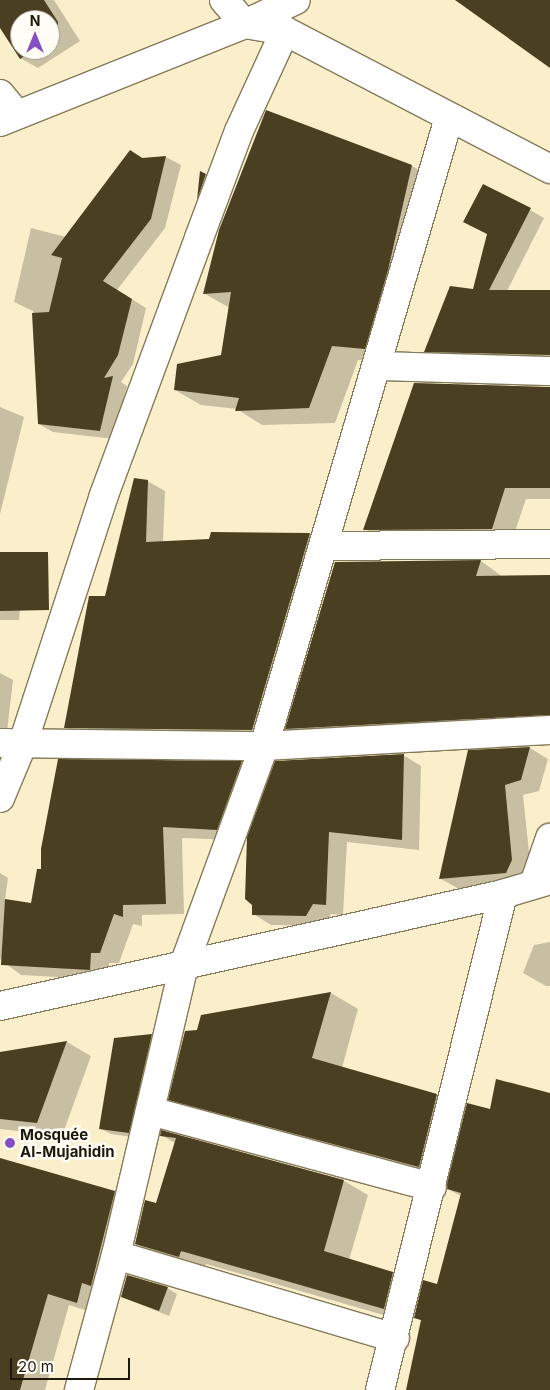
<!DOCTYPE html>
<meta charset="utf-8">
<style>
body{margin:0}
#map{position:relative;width:550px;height:1390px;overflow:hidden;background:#fbefcb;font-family:Inter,sans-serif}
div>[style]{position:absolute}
.shadow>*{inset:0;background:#0003}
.building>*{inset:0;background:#4a4021}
.roads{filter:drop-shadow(1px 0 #847a59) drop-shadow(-1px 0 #847a59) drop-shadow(0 1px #847a59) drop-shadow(0 -1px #847a59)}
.minor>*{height:28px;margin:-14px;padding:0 14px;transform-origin:14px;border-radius:14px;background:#fff}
.dots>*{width:14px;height:14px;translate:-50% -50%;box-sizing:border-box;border:2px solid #fffdf6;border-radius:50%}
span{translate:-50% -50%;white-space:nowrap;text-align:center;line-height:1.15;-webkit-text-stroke:5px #fffdf6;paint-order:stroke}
.poi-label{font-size:15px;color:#1e190c;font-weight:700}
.left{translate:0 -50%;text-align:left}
.north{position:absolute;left:10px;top:10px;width:50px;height:50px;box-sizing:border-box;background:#fffdf6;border:1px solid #a5a298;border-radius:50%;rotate:0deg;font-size:14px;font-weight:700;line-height:20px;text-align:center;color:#1e190c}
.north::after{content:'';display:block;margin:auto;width:18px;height:22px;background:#864dc4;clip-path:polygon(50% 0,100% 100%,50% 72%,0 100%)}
.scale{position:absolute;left:10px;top:1358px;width:120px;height:22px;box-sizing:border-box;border:2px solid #1e190c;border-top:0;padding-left:6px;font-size:15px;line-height:18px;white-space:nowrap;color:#1e190c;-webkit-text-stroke:4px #fffdf6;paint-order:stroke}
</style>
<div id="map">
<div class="shadow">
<div style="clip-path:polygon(evenodd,0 0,54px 0,80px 41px,38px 68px,20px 58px,0 26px,0 0,20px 20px,50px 20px,50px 50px,20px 50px,20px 20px)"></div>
<div style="clip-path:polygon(131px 151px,145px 159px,166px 157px,181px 165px,165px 228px,117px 290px,146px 308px,133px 364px,121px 382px,127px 386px,114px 439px,53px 432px,39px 424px,33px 311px,14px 302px,31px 228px,66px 237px)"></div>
<div style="clip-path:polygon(412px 166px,438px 181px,391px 363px,358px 360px,335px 423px,262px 425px,237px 409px,201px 405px,175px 390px,222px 356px,230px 308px,205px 294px)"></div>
<div style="clip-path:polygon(530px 210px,544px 218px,507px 291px,550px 291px,550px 362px,439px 359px,426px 351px,474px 290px)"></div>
<div style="clip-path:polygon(550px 387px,550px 499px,526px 499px,512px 540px,385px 541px,365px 529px)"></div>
<div style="clip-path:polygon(0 407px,24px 417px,0 514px)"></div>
<div style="clip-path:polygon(147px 481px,165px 491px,163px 542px,210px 540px,212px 534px,310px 534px,327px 544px,270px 739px,82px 737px,65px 727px,106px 598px)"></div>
<div style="clip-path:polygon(0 554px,25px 563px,19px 620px,0 620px)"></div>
<div style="clip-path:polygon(481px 561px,503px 577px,550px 576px,550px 729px,309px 742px,287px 729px,336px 563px)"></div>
<div style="clip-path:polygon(0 673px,13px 680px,0 792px)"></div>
<div style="clip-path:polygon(530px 748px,548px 759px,539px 791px,523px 795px,531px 871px,525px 883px,459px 889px,441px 879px,469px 751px)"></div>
<div style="clip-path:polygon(403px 755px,421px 766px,419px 850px,347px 842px,343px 915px,331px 914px,325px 926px,271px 925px,253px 914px,254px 904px)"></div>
<div style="clip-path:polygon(59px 761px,241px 763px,260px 773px,236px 840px,182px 838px,184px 914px,142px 915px,142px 926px,133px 924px,119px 963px,109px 963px,108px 980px,21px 975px,0 959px,0 873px,8px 878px,5px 900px,32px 904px,42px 870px)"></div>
<div style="clip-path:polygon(550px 942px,550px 986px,546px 986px,523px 973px,534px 945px)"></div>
<div style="clip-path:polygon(331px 993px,358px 1009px,342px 1068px,437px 1095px,466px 1112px,491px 1111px,550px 1094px,550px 1387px,534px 1390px,407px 1390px,422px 1321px,415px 1317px,438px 1286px,461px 1196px,448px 1189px,449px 1183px,198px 1115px,170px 1099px,202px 1016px)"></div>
<div style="clip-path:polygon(151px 1036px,161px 1041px,139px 1138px,111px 1134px,101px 1129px)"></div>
<div style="clip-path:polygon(67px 1042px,91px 1056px,62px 1136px,0 1129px,0 1053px)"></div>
<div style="clip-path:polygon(162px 1132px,344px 1181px,368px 1195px,349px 1260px,393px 1273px,417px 1287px,408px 1322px,206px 1264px,203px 1271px,160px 1258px,136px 1244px,157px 1204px,175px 1143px,161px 1135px)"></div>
<div style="clip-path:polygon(0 1159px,114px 1192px,135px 1204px,98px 1314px,69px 1305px,45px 1390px,0 1390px)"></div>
<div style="clip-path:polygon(167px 1288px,177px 1294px,169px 1316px,122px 1297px)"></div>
</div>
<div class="building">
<div style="clip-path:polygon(0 0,44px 0,58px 22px,58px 35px,50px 40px,50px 20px,20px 20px,20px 50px,34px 50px,20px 59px,0 28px)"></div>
<div style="clip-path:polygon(455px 0,550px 0,550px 68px)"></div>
<div style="clip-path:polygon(266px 110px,412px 165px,388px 270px,365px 349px,332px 346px,309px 408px,235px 411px,239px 398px,174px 390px,177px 364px,221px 355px,231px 292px,203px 294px,219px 230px)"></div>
<div style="clip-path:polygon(130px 150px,142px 158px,166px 156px,151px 219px,103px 281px,132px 299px,118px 355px,104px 378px,113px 376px,100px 431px,38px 424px,32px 313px,49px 312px,62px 258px,51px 255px)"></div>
<div style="clip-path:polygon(200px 171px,206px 174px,197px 200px)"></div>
<div style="clip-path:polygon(483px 184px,531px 208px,489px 290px,550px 290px,550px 355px,424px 352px,450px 286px,473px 289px,487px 234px,463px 222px)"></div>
<div style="clip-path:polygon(414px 383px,550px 387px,550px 488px,505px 488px,492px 529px,363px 530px)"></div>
<div style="clip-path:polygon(134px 478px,148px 480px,146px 542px,209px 539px,211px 532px,310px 533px,252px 730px,64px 728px,89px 596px,105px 596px)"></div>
<div style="clip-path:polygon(0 552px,48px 552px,49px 610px,0 611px)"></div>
<div style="clip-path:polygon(481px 560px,476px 576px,550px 575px,550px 715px,285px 729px,335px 562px)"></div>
<div style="clip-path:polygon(530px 747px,521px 780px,505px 785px,512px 860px,506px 873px,439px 879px,468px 750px)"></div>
<div style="clip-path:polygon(404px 754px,402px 840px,329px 832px,326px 905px,313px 904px,306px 916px,252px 915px,252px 905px,245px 899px,247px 837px,275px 761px)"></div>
<div style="clip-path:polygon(58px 759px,242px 761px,217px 830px,163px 827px,166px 904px,123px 905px,123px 917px,114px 914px,100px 953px,91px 953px,90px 970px,1px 965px,5px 899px,31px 903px,37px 869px,41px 869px,41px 849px)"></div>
<div style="clip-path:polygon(331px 992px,312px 1058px,437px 1094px,419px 1167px,168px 1100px,185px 1031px,197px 1030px,201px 1015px)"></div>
<div style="clip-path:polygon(152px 1034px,129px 1133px,99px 1129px,114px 1038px)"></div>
<div style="clip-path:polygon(67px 1041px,37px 1123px,0 1119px,0 1052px)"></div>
<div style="clip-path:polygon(496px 1079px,550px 1093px,550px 1390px,406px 1390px,421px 1320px,414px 1318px,423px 1280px,437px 1284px,461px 1193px,447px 1189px,447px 1184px,467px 1103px,490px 1109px)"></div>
<div style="clip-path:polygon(161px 1130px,344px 1180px,324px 1251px,393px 1272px,384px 1309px,181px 1251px,179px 1257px,135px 1244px,145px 1200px,156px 1203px,176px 1138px,160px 1136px)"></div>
<div style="clip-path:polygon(0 1158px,115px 1191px,91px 1286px,82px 1283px,77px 1303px,48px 1294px,20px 1390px,0 1390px)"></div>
<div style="clip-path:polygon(127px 1275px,168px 1287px,159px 1311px,121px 1297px)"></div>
</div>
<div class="roads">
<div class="minor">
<div style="left:224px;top:0;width:32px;rotate:49deg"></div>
<div style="left:245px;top:24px;width:41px;rotate:9.9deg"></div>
<div style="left:285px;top:31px;width:299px;rotate:27.5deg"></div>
<div style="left:0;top:94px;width:26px;rotate:50deg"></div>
<div style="left:0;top:122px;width:264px;rotate:-21.8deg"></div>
<div style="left:245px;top:24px;width:56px;rotate:-25.2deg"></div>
<div style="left:377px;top:366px;width:173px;rotate:1.7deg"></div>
<div style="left:324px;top:546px;width:226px;rotate:-0.5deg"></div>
<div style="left:0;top:743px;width:264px;rotate:0.7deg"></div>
<div style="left:264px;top:746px;width:286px;rotate:-3.2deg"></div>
<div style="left:0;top:798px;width:60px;rotate:-67.3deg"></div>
<div style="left:23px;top:743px;width:261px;rotate:-71.9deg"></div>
<div style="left:104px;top:495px;width:274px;rotate:-69.7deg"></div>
<div style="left:199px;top:238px;width:114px;rotate:-69.5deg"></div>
<div style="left:239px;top:131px;width:110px;rotate:-65.3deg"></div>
<div style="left:534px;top:884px;width:49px;rotate:-70.8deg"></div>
<div style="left:0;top:1006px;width:515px;rotate:-12.55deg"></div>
<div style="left:503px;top:894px;width:49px;rotate:-16.6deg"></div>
<div style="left:150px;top:1111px;width:292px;rotate:15.1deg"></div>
<div style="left:116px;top:1255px;width:291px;rotate:16.6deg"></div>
<div style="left:79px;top:1390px;width:140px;rotate:-74.7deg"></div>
<div style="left:116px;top:1255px;width:298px;rotate:-76.8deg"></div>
<div style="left:184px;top:965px;width:233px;rotate:-69.9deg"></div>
<div style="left:264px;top:746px;width:655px;rotate:-73.59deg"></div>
<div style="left:380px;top:1390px;width:511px;rotate:-76.07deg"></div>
</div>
</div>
<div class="dots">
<div style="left:10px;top:1143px;background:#864dc4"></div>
</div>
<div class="poi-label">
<span class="left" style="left:20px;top:1143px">Mosquée<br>Al-Mujahidin</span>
</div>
<div class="north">N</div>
<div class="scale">20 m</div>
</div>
